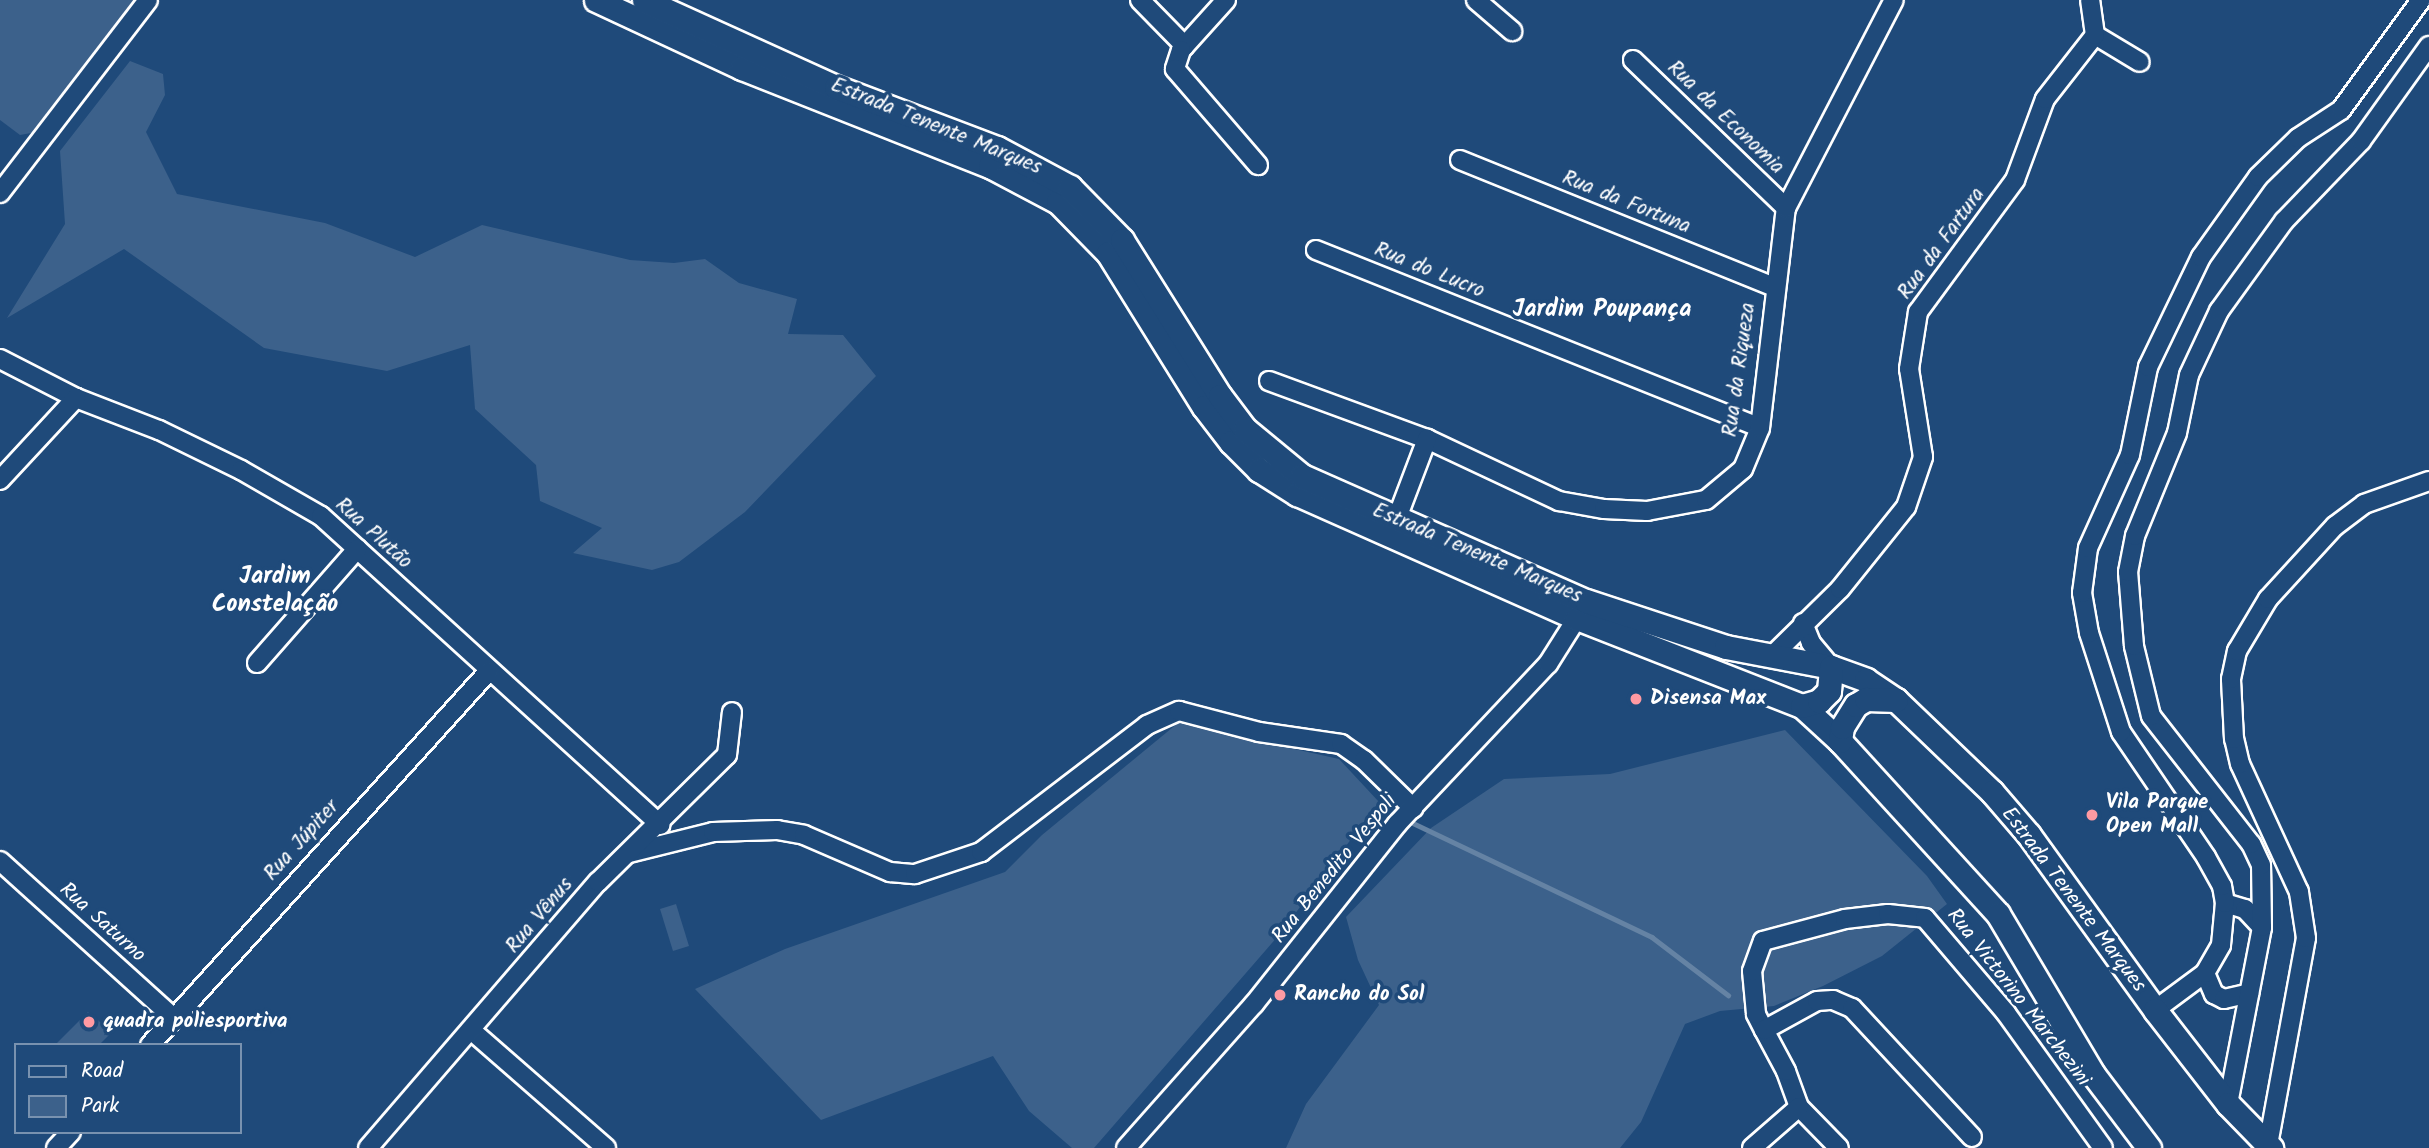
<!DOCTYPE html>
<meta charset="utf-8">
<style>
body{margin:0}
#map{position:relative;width:2429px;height:1148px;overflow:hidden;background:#1f4a7a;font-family:Kalam,sans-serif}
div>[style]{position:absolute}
.green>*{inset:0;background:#3c618b}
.stream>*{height:4.5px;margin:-2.25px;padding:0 2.25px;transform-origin:2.25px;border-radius:2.25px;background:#6583a4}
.roads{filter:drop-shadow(2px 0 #fff) drop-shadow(-2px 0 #fff) drop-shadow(0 2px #fff) drop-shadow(0 -2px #fff)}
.minor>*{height:18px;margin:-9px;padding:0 9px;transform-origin:9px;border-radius:9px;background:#1f4a7a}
.major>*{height:23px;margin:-11.5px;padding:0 11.5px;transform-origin:11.5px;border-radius:11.5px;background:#1f4a7a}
.dots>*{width:19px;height:19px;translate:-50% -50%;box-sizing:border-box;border:4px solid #1f4a7a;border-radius:50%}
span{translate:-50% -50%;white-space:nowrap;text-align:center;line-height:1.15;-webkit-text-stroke:7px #1f4a7a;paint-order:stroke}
.street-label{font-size:21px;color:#fff}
.poi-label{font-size:21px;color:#fff;font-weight:700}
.left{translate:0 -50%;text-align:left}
.quarter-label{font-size:24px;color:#fff;font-weight:700}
.legend{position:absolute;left:14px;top:1043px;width:228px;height:91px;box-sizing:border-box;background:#1f4a7a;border:2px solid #7992af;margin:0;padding:9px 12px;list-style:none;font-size:21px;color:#fff}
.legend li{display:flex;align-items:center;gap:14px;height:35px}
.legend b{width:35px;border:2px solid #7992af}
</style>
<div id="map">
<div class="green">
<div style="clip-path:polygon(0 0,135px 0,31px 133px,20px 135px,0 120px)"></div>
<div style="clip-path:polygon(130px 61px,163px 74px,165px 95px,146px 132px,177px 194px,325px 223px,415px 257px,482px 225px,630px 260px,674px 263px,705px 259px,739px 283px,797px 299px,788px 334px,843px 335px,876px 376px,745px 512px,679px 562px,652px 570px,573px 553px,602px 528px,540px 501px,536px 465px,475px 409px,470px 345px,387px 371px,264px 348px,124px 249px,7px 318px,65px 224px,60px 151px)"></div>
<div style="clip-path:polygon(1178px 723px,1339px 759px,1379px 802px,1279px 935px,1094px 1148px,1072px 1148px,1029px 1111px,993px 1056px,821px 1120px,695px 989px,785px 949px,1005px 872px,1042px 835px)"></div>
<div style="clip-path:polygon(1785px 730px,1927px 876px,1947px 904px,1882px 956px,1823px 986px,1774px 1006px,1720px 1011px,1685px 1024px,1641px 1122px,1620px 1148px,1286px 1148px,1306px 1104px,1379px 1005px,1358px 960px,1346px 917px,1431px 828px,1504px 779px,1610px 774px)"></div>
<div style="clip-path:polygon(676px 904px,689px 946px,673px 951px,660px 909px)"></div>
<div style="clip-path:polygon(88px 1012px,112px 1032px,99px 1045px,55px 1045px)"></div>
</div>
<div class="stream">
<div style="left:1413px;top:823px;width:265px;rotate:25.5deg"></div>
<div style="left:1652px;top:937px;width:96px;rotate:37.3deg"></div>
</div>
<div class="roads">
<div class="minor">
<div style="left:1140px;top:0;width:64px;rotate:45.6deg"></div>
<div style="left:1226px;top:0;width:67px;rotate:132deg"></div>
<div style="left:1181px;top:50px;width:20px;rotate:108deg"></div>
<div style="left:1175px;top:69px;width:127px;rotate:49.2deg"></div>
<div style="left:1476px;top:0;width:48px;rotate:40.7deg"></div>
<div style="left:2095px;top:35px;width:52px;rotate:31deg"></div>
<div style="left:1633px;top:60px;width:213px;rotate:44deg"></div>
<div style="left:1460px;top:160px;width:339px;rotate:22deg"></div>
<div style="left:0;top:193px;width:243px;rotate:-52.5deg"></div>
<div style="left:1316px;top:250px;width:478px;rotate:21.8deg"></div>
<div style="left:0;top:359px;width:85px;rotate:27.2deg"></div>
<div style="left:76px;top:398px;width:89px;rotate:21.1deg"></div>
<div style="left:159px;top:430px;width:91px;rotate:26deg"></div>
<div style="left:241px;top:470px;width:92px;rotate:29.9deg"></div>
<div style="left:321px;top:516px;width:459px;rotate:42.3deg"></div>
<div style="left:1269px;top:381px;width:168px;rotate:20.2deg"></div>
<div style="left:1427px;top:439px;width:146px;rotate:25.2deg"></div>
<div style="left:1559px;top:501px;width:46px;rotate:10.1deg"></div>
<div style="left:1604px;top:509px;width:43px;rotate:2.7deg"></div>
<div style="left:1647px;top:511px;width:60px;rotate:-10.6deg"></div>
<div style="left:1706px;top:500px;width:48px;rotate:-40deg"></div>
<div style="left:1743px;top:469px;width:44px;rotate:-67.5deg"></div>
<div style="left:1760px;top:428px;width:222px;rotate:-83.3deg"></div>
<div style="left:1786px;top:208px;width:234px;rotate:-62.6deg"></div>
<div style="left:0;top:480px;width:112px;rotate:-47.2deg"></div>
<div style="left:1397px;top:518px;width:85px;rotate:-69.2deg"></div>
<div style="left:1803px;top:623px;width:22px;rotate:68deg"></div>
<div style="left:1811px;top:643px;width:31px;rotate:50deg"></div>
<div style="left:1772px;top:656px;width:95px;rotate:-44.6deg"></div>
<div style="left:1840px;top:589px;width:105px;rotate:-51.2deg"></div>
<div style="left:1906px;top:507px;width:53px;rotate:-71.2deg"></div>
<div style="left:1923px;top:457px;width:89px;rotate:-99deg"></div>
<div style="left:1909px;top:369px;width:58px;rotate:-81deg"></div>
<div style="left:1918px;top:312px;width:164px;rotate:-53.7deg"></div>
<div style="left:2015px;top:180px;width:86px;rotate:-69.7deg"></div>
<div style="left:2045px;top:99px;width:81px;rotate:-52deg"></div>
<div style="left:2095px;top:35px;width:35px;rotate:-98deg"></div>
<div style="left:257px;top:663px;width:152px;rotate:-48.7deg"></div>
<div style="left:629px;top:853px;width:87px;rotate:-14deg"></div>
<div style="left:713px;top:832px;width:64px;rotate:-1.8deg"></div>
<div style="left:777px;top:830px;width:27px;rotate:10deg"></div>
<div style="left:804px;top:835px;width:94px;rotate:23.3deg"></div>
<div style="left:890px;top:872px;width:25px;rotate:5deg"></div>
<div style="left:915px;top:874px;width:70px;rotate:-18.4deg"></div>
<div style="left:981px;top:852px;width:209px;rotate:-37.4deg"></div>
<div style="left:1147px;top:725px;width:35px;rotate:-24deg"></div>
<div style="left:1179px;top:711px;width:83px;rotate:14.7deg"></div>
<div style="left:1259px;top:732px;width:83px;rotate:8.3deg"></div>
<div style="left:1341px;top:744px;width:28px;rotate:35deg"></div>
<div style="left:1364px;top:760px;width:69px;rotate:44.4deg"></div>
<div style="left:0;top:861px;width:234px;rotate:42.1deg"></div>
<div style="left:2225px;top:903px;width:21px;rotate:17deg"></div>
<div style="left:2245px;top:909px;width:25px;rotate:47deg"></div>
<div style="left:2205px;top:973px;width:23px;rotate:67deg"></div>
<div style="left:2214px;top:994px;width:11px;rotate:27deg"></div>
<div style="left:2224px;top:999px;width:26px;rotate:-13deg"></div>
<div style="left:2155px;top:1010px;width:62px;rotate:-36.5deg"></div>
<div style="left:2205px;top:973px;width:32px;rotate:-60deg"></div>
<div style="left:2221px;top:945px;width:42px;rotate:-84.6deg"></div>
<div style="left:2225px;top:903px;width:17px;rotate:-100deg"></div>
<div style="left:2222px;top:886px;width:33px;rotate:-119deg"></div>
<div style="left:2206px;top:857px;width:151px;rotate:-124.2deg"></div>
<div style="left:2121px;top:732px;width:104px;rotate:-107.9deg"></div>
<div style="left:2089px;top:633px;width:41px;rotate:-99.9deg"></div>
<div style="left:2082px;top:593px;width:45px;rotate:-82.4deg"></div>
<div style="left:2088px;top:548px;width:102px;rotate:-65.7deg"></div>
<div style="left:2130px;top:455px;width:90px;rotate:-78.4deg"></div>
<div style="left:2148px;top:367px;width:122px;rotate:-64.3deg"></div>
<div style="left:2201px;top:257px;width:98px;rotate:-54.5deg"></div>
<div style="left:2258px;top:177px;width:56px;rotate:-44.3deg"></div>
<div style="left:2298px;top:138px;width:51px;rotate:-33.1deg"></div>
<div style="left:2341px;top:110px;width:136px;rotate:-54deg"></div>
<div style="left:1764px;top:1030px;width:18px;rotate:-117deg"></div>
<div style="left:1756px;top:1014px;width:43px;rotate:-95.3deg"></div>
<div style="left:1752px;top:971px;width:32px;rotate:-70deg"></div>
<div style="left:1763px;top:941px;width:85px;rotate:-15deg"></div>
<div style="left:1845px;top:919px;width:43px;rotate:-6.6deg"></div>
<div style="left:1888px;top:914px;width:37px;rotate:6deg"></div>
<div style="left:1925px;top:918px;width:125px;rotate:49.5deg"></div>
<div style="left:2006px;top:1013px;width:166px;rotate:54.3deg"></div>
<div style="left:472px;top:1031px;width:178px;rotate:41.1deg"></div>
<div style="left:150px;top:1045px;width:505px;rotate:-47.81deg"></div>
<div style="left:2228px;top:1104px;width:180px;rotate:-79.1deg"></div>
<div style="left:2262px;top:927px;width:62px;rotate:-90.9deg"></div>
<div style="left:2261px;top:865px;width:23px;rotate:-115deg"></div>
<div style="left:2251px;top:844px;width:162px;rotate:-128deg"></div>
<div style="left:2151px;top:716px;width:72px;rotate:-103.7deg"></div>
<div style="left:2134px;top:646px;width:74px;rotate:-94.6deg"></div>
<div style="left:2128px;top:572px;width:37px;rotate:-79deg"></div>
<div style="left:2135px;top:536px;width:111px;rotate:-67.8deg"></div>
<div style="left:2177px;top:433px;width:59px;rotate:-78.3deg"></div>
<div style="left:2189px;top:375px;width:71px;rotate:-64.9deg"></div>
<div style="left:2219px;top:311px;width:111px;rotate:-54.2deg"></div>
<div style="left:2284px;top:221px;width:111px;rotate:-46.1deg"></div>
<div style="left:2361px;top:141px;width:117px;rotate:-54.4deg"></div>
<div style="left:1799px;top:1107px;width:38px;rotate:-110deg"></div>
<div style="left:1786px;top:1071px;width:47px;rotate:-118.2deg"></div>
<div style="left:1764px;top:1030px;width:60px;rotate:-28.7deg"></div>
<div style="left:1817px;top:1001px;width:16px;rotate:-4deg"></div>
<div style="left:1833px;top:1000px;width:21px;rotate:23deg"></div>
<div style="left:1852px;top:1008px;width:176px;rotate:47.1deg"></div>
<div style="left:1799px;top:1107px;width:57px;rotate:45.7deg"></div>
<div style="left:2268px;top:1145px;width:210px;rotate:-79.6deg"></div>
<div style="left:2306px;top:938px;width:47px;rotate:-98.7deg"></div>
<div style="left:2299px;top:892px;width:141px;rotate:-114.7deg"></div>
<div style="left:2240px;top:764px;width:26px;rotate:-103deg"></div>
<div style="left:2234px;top:739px;width:60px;rotate:-92.9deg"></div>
<div style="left:2231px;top:679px;width:29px;rotate:-78deg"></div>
<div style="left:2237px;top:651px;width:61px;rotate:-59.2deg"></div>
<div style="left:2268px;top:599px;width:99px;rotate:-47.5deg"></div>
<div style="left:2335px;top:526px;width:36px;rotate:-37deg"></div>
<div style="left:2364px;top:504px;width:69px;rotate:-19.5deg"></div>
<div style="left:56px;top:1148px;width:22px;rotate:-47deg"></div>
<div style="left:368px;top:1148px;width:352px;rotate:-49.2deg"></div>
<div style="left:598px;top:882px;width:181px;rotate:-44.6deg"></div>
<div style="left:727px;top:755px;width:43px;rotate:-83.4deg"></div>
<div style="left:1126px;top:1148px;width:193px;rotate:-48.4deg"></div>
<div style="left:1254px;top:1004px;width:230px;rotate:-51.5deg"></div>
<div style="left:1397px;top:824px;width:220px;rotate:-46.7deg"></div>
<div style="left:1548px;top:664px;width:54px;rotate:-57.8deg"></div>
<div style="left:1752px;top:1148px;width:62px;rotate:-41.1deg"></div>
</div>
<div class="major">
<div style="left:596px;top:0;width:161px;rotate:25deg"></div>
<div style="left:742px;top:68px;width:267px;rotate:21.6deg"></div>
<div style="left:990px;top:166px;width:77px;rotate:27.9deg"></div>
<div style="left:1058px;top:202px;width:71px;rotate:45.6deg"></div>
<div style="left:1108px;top:253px;width:181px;rotate:58.1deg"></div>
<div style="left:1204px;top:407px;width:44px;rotate:52.4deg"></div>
<div style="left:1231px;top:442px;width:40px;rotate:45deg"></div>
<div style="left:1259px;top:470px;width:45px;rotate:32.3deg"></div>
<div style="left:1297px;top:494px;width:306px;rotate:23.9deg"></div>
<div style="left:1577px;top:618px;width:242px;rotate:21.4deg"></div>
<div style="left:1802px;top:706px;width:52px;rotate:42.6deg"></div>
<div style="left:1840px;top:741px;width:234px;rotate:47.6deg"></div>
<div style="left:1998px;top:914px;width:186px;rotate:59.3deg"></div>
<div style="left:2093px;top:1074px;width:93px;rotate:52.9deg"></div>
<div style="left:644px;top:0;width:211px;rotate:24.4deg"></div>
<div style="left:836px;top:87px;width:172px;rotate:20.8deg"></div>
<div style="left:997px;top:148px;width:83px;rotate:28.1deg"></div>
<div style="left:1070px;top:187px;width:74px;rotate:45.5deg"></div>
<div style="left:1122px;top:240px;width:184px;rotate:57.9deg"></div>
<div style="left:1220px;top:396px;width:41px;rotate:52.9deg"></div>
<div style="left:1245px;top:429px;width:74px;rotate:39.5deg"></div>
<div style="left:1302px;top:476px;width:310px;rotate:23.8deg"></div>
<div style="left:1586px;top:601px;width:147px;rotate:18.2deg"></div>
<div style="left:1726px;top:647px;width:107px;rotate:10.8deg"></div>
<div style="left:1831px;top:667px;width:37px;rotate:20deg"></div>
<div style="left:1866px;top:680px;width:36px;rotate:34deg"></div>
<div style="left:1896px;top:700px;width:133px;rotate:43.8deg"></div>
<div style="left:1992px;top:792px;width:57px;rotate:49.3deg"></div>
<div style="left:2029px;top:835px;width:216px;rotate:54.2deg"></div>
<div style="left:2155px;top:1010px;width:119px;rotate:52.2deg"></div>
<div style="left:2228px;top:1104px;width:62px;rotate:45.7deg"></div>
<div style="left:1802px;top:706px;width:18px;rotate:-16deg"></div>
<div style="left:1819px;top:701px;width:14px;rotate:-45deg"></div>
<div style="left:1829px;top:691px;width:24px;rotate:-85deg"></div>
<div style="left:1840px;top:741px;width:14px;rotate:-82deg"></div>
<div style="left:1842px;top:727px;width:26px;rotate:-58deg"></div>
<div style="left:1856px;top:705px;width:12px;rotate:-31deg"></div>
<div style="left:1866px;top:699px;width:30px;rotate:2deg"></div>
</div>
</div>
<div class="dots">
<div style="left:1636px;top:699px;background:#ff9aa2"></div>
<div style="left:2092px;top:815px;background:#ff9aa2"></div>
<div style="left:1280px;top:995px;background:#ff9aa2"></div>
<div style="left:89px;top:1022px;background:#ff9aa2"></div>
</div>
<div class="street-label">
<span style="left:1725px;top:118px;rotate:44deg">Rua da Economia</span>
<span style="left:936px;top:127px;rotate:22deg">Estrada Tenente Marques</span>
<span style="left:1626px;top:203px;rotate:22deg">Rua da Fortuna</span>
<span style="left:1942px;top:244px;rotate:-54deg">Rua da Fartura</span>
<span style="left:1429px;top:271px;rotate:22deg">Rua do Lucro</span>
<span style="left:1740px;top:370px;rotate:-82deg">Rua da Riqueza</span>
<span style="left:373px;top:534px;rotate:42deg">Rua Plutão</span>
<span style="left:1477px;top:554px;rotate:23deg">Estrada Tenente Marques</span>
<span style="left:302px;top:841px;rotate:-48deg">Rua Júpiter</span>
<span style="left:1335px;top:869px;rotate:-51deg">Rua Benedito Vespoli</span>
<span style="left:2073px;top:900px;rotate:53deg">Estrada Tenente Marques</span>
<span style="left:540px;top:916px;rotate:-50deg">Rua Vênus</span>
<span style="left:102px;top:923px;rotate:42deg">Rua Saturno</span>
<span style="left:2018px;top:998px;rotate:52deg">Rua Victorino Marchezini</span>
</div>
<div class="poi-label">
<span class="left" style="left:1650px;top:699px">Disensa Max</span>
<span class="left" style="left:2106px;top:815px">Vila Parque<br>Open Mall</span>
<span class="left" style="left:1294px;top:995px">Rancho do Sol</span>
<span class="left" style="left:103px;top:1022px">quadra poliesportiva</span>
</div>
<div class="quarter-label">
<span style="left:1602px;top:310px">Jardim Poupança</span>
<span style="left:275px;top:591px">Jardim<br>Constelação</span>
</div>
<ul class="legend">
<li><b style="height:9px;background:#1f4a7a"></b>Road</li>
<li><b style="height:19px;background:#3c618b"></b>Park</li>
</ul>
</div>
